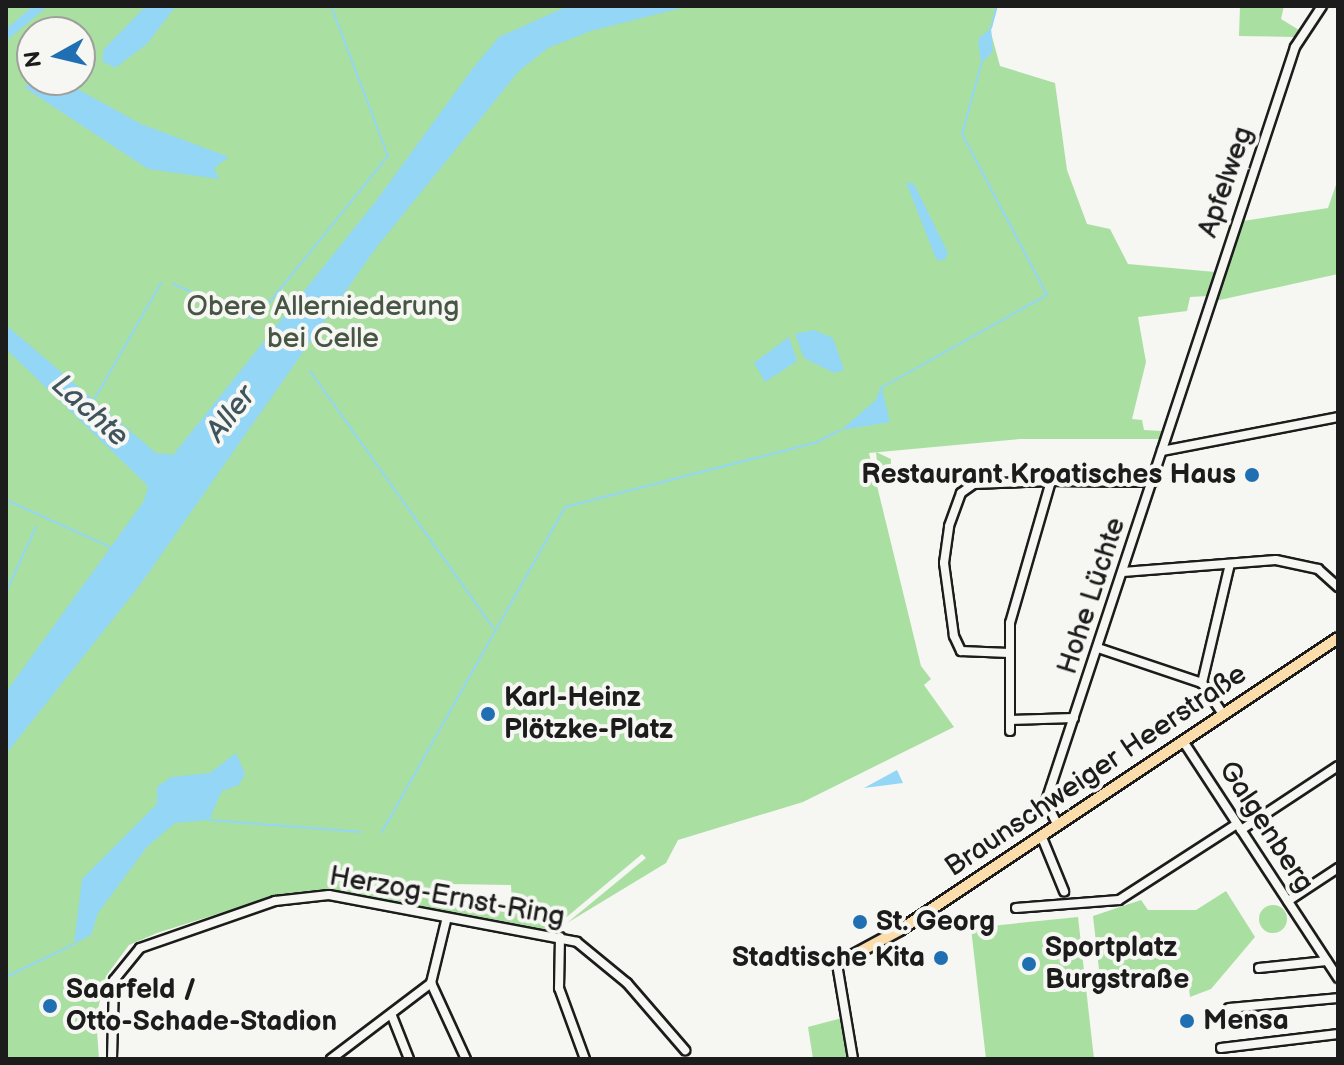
<!DOCTYPE html>
<meta charset="utf-8">
<style>
body{margin:0}
#map{position:relative;width:1344px;height:1065px;overflow:hidden;background:#f6f6f2;font-family:"Balsamiq Sans",sans-serif}
div>[style]{position:absolute}
.green>*{inset:0;background:#aadfa2}
.round{border-radius:50%}
.water>*{inset:0;background:#93d6f5}
.stream>*{height:2px;margin:-1px;padding:0 1px;transform-origin:1px;border-radius:1px;background:#93d6f5}
.roads{filter:drop-shadow(2px 0 #1c1c1c) drop-shadow(-2px 0 #1c1c1c) drop-shadow(0 2px #1c1c1c) drop-shadow(0 -2px #1c1c1c)}
.minor>*{height:8px;margin:-4px;padding:0 4px;transform-origin:4px;border-radius:4px;background:#f6f6f2}
.major>*{height:10px;margin:-5px;padding:0 5px;transform-origin:5px;border-radius:5px;background:#fbddab}
.dots>*{width:22px;height:22px;translate:-50% -50%;box-sizing:border-box;border:4px solid #f6f6f2;border-radius:50%}
span{translate:-50% -50%;white-space:nowrap;text-align:center;line-height:1.15;-webkit-text-stroke:8px #f6f6f2;paint-order:stroke}
.street-label{font-size:28px;color:#1c1c1c}
.park-label{font-size:28px;color:#475644}
.poi-label{font-size:28px;color:#1c1c1c;font-weight:700}
.right{translate:-100% -50%;text-align:right}
.left{translate:0 -50%;text-align:left}
.water-label{font-size:30px;color:#40545d;font-style:italic}
.frame{position:absolute;inset:0;border:8px solid #1c1c1c;pointer-events:none}
.north{position:absolute;left:16px;top:16px;width:80px;height:80px;box-sizing:border-box;background:#f6f6f2;border:2px solid #9f9f9c;border-radius:50%;rotate:262deg;font-size:22px;font-weight:700;line-height:32px;text-align:center;color:#1c1c1c}
.north::after{content:'';display:block;margin:auto;width:28px;height:36px;background:#1f6fb2;clip-path:polygon(50% 0,100% 100%,50% 72%,0 100%)}
</style>
<div id="map">
<div class="green">
<div style="clip-path:polygon(evenodd,6px 6px,997px 6px,990px 29px,1000px 66px,1055px 83px,1067px 170px,1087px 224px,1110px 229px,1128px 264px,1215px 272px,1208px 296px,1190px 297px,1187px 311px,1138px 317px,1146px 362px,1132px 419px,1142px 420px,1144px 430px,1162px 431px,1160px 439px,1020px 439px,869px 453px,921px 666px,931px 679px,924px 685px,954px 727px,803px 802px,678px 840px,666px 863px,567px 923px,646px 858px,642px 854px,550px 931px,329px 891px,274px 896px,157px 933px,129px 945px,106px 976px,96px 1017px,99px 1059px,6px 1059px,6px 6px,32px 32px,80px 32px,80px 80px,32px 80px,32px 32px,6px 6px,449px 884px,511px 885px,512px 908px,447px 895px,449px 884px)"></div>
<div style="clip-path:polygon(1240px 6px,1284px 6px,1281px 19px,1299px 30px,1294px 37px,1239px 36px)"></div>
<div style="clip-path:polygon(1338px 179px,1338px 274px,1215px 301px,1243px 221px,1328px 208px)"></div>
<div style="clip-path:polygon(876px 452px,891px 459px,890px 485px,879px 483px)"></div>
<div style="clip-path:polygon(1226px 891px,1255px 937px,1211px 989px,1190px 997px,1188px 978px,1174px 969px,1100px 978px,1093px 916px,1141px 900px,1148px 910px,1196px 910px)"></div>
<div class="round" style="left:1259px;top:905px;width:28px;height:28px"></div>
<div style="clip-path:polygon(1078px 917px,1094px 1059px,986px 1059px,971px 928px)"></div>
<div style="clip-path:polygon(842px 1018px,847px 1059px,813px 1059px,808px 1027px)"></div>
</div>
<div class="water">
<div style="clip-path:polygon(33px 6px,48px 6px,6px 41px,6px 29px)"></div>
<div style="clip-path:polygon(146px 6px,176px 6px,147px 44px,115px 68px,102px 61px,104px 49px)"></div>
<div style="clip-path:polygon(568px 6px,689px 6px,591px 31px,548px 48px,519px 71px,376px 248px,140px 585px,6px 754px,6px 692px,144px 501px,148px 486px,6px 349px,6px 325px,156px 453px,173px 455px,376px 201px,473px 68px,499px 37px)"></div>
<div style="clip-path:polygon(991px 28px,993px 51px,981px 64px,978px 39px)"></div>
<div style="clip-path:polygon(32px 78px,61px 80px,141px 124px,229px 157px,214px 168px,219px 179px,148px 169px,25px 88px)"></div>
<div style="clip-path:polygon(906px 182px,914px 184px,948px 253px,944px 261px,936px 259px)"></div>
<div style="clip-path:polygon(814px 330px,833px 338px,844px 370px,834px 373px,804px 358px,795px 334px)"></div>
<div style="clip-path:polygon(789px 337px,797px 361px,765px 382px,754px 363px)"></div>
<div style="clip-path:polygon(881px 385px,890px 422px,841px 430px,876px 400px)"></div>
<div style="clip-path:polygon(236px 753px,245px 774px,239px 785px,222px 791px,209px 820px,175px 823px,147px 847px,98px 913px,91px 935px,74px 944px,82px 879px,157px 804px,157px 787px,171px 777px,210px 773px)"></div>
<div style="clip-path:polygon(897px 770px,903px 783px,864px 788px)"></div>
</div>
<div class="stream">
<div style="left:991px;top:28px;width:23px;rotate:-75deg"></div>
<div style="left:173px;top:284px;width:88px;rotate:23.4deg"></div>
<div style="left:264px;top:309px;width:197px;rotate:-51deg"></div>
<div style="left:388px;top:156px;width:160px;rotate:-110.8deg"></div>
<div style="left:310px;top:371px;width:315px;rotate:54.5deg"></div>
<div style="left:881px;top:388px;width:190px;rotate:-29.3deg"></div>
<div style="left:1047px;top:295px;width:182px;rotate:-117.8deg"></div>
<div style="left:962px;top:134px;width:72px;rotate:-74.6deg"></div>
<div style="left:94px;top:400px;width:135px;rotate:-60.2deg"></div>
<div style="left:6px;top:500px;width:114px;rotate:24.3deg"></div>
<div style="left:6px;top:592px;width:72px;rotate:-65.2deg"></div>
<div style="left:209px;top:820px;width:153px;rotate:4.5deg"></div>
<div style="left:382px;top:832px;width:373px;rotate:-60.6deg"></div>
<div style="left:565px;top:507px;width:258px;rotate:-14.4deg"></div>
<div style="left:815px;top:443px;width:28px;rotate:-27deg"></div>
<div style="left:6px;top:977px;width:76px;rotate:-25.9deg"></div>
</div>
<div class="roads">
<div class="minor">
<div style="left:1162px;top:451px;width:179px;rotate:-10.9deg"></div>
<div style="left:1123px;top:572px;width:153px;rotate:-4.5deg"></div>
<div style="left:1276px;top:560px;width:43px;rotate:12.1deg"></div>
<div style="left:1318px;top:569px;width:27px;rotate:42deg"></div>
<div style="left:1098px;top:648px;width:110px;rotate:18.6deg"></div>
<div style="left:1202px;top:683px;width:37px;rotate:56deg"></div>
<div style="left:1009px;top:653px;width:48px;rotate:-177.6deg"></div>
<div style="left:961px;top:651px;width:17px;rotate:-115deg"></div>
<div style="left:954px;top:636px;width:74px;rotate:-97.8deg"></div>
<div style="left:944px;top:563px;width:37px;rotate:-82deg"></div>
<div style="left:949px;top:526px;width:35px;rotate:-70deg"></div>
<div style="left:961px;top:493px;width:16px;rotate:-35deg"></div>
<div style="left:974px;top:484px;width:77px;rotate:-2.2deg"></div>
<div style="left:1202px;top:683px;width:122px;rotate:-76.8deg"></div>
<div style="left:1010px;top:720px;width:64px;rotate:-1.8deg"></div>
<div style="left:1010px;top:731px;width:108px;rotate:-90deg"></div>
<div style="left:1010px;top:623px;width:148px;rotate:-73.9deg"></div>
<div style="left:1051px;top:481px;width:101px;rotate:0.6deg"></div>
<div style="left:1183px;top:741px;width:283px;rotate:56.8deg"></div>
<div style="left:1057px;top:824px;width:25px;rotate:-116deg"></div>
<div style="left:1046px;top:801px;width:794px;rotate:-71.72deg"></div>
<div style="left:1295px;top:47px;width:49px;rotate:-56.6deg"></div>
<div style="left:1241px;top:830px;width:116px;rotate:-33.4deg"></div>
<div style="left:1041px;top:835px;width:61px;rotate:67.7deg"></div>
<div style="left:1288px;top:901px;width:60px;rotate:-33.4deg"></div>
<div style="left:1016px;top:908px;width:103px;rotate:-4.4deg"></div>
<div style="left:1119px;top:900px;width:140px;rotate:-32.8deg"></div>
<div style="left:560px;top:937px;width:51px;rotate:91.1deg"></div>
<div style="left:559px;top:988px;width:76px;rotate:69.9deg"></div>
<div style="left:837px;top:964px;width:96px;rotate:80.4deg"></div>
<div style="left:1259px;top:968px;width:68px;rotate:-5.9deg"></div>
<div style="left:431px;top:983px;width:84px;rotate:65.3deg"></div>
<div style="left:1229px;top:1008px;width:109px;rotate:-5.2deg"></div>
<div style="left:392px;top:1016px;width:46px;rotate:68.4deg"></div>
<div style="left:1221px;top:1048px;width:118px;rotate:-6.8deg"></div>
<div style="left:112px;top:1059px;width:79px;rotate:-88.5deg"></div>
<div style="left:114px;top:980px;width:41px;rotate:-50.9deg"></div>
<div style="left:140px;top:948px;width:143px;rotate:-19.2deg"></div>
<div style="left:275px;top:901px;width:54px;rotate:-6.3deg"></div>
<div style="left:329px;top:895px;width:252px;rotate:10.7deg"></div>
<div style="left:577px;top:942px;width:65px;rotate:39.4deg"></div>
<div style="left:627px;top:983px;width:89px;rotate:49.1deg"></div>
<div style="left:331px;top:1059px;width:126px;rotate:-37.2deg"></div>
<div style="left:431px;top:983px;width:64px;rotate:-76.4deg"></div>
</div>
<div class="major">
<div style="left:837px;top:964px;width:72px;rotate:-28.4deg"></div>
<div style="left:900px;top:930px;width:526px;rotate:-33.69deg"></div>
</div>
</div>
<div class="dots">
<div style="left:1252px;top:475px;background:#1f6fb2"></div>
<div style="left:488px;top:714px;background:#1f6fb2"></div>
<div style="left:860px;top:922px;background:#1f6fb2"></div>
<div style="left:941px;top:958px;background:#1f6fb2"></div>
<div style="left:1029px;top:964px;background:#1f6fb2"></div>
<div style="left:50px;top:1006px;background:#1f6fb2"></div>
<div style="left:1187px;top:1021px;background:#1f6fb2"></div>
</div>
<div class="street-label">
<span style="left:1226px;top:182px;rotate:-71deg">Apfelweg</span>
<span style="left:1092px;top:596px;rotate:-72deg">Hohe Lüchte</span>
<span style="left:1096px;top:771px;rotate:-34deg">Braunschweiger Heerstraße</span>
<span style="left:1266px;top:827px;rotate:57deg">Galgenberg</span>
<span style="left:447px;top:897px;rotate:10deg">Herzog-Ernst-Ring</span>
</div>
<div class="park-label">
<span style="left:323px;top:323px">Obere Allerniederung<br>bei Celle</span>
</div>
<div class="poi-label">
<span class="right" style="left:1236px;top:475px">Restaurant Kroatisches Haus</span>
<span class="left" style="left:504px;top:714px">Karl-Heinz<br>Plötzke-Platz</span>
<span class="left" style="left:876px;top:922px">St. Georg</span>
<span class="left" style="left:1045px;top:964px">Sportplatz<br>Burgstraße</span>
<span class="right" style="left:925px;top:958px">Stadtische Kita</span>
<span class="left" style="left:66px;top:1006px">Saarfeld /<br>Otto-Schade-Stadion</span>
<span class="left" style="left:1203px;top:1021px">Mensa</span>
</div>
<div class="water-label">
<span style="left:90px;top:411px;rotate:42deg">Lachte</span>
<span style="left:231px;top:414px;rotate:-52deg">Aller</span>
</div>
<div class="frame"></div>
<div class="north">N</div>
</div>
